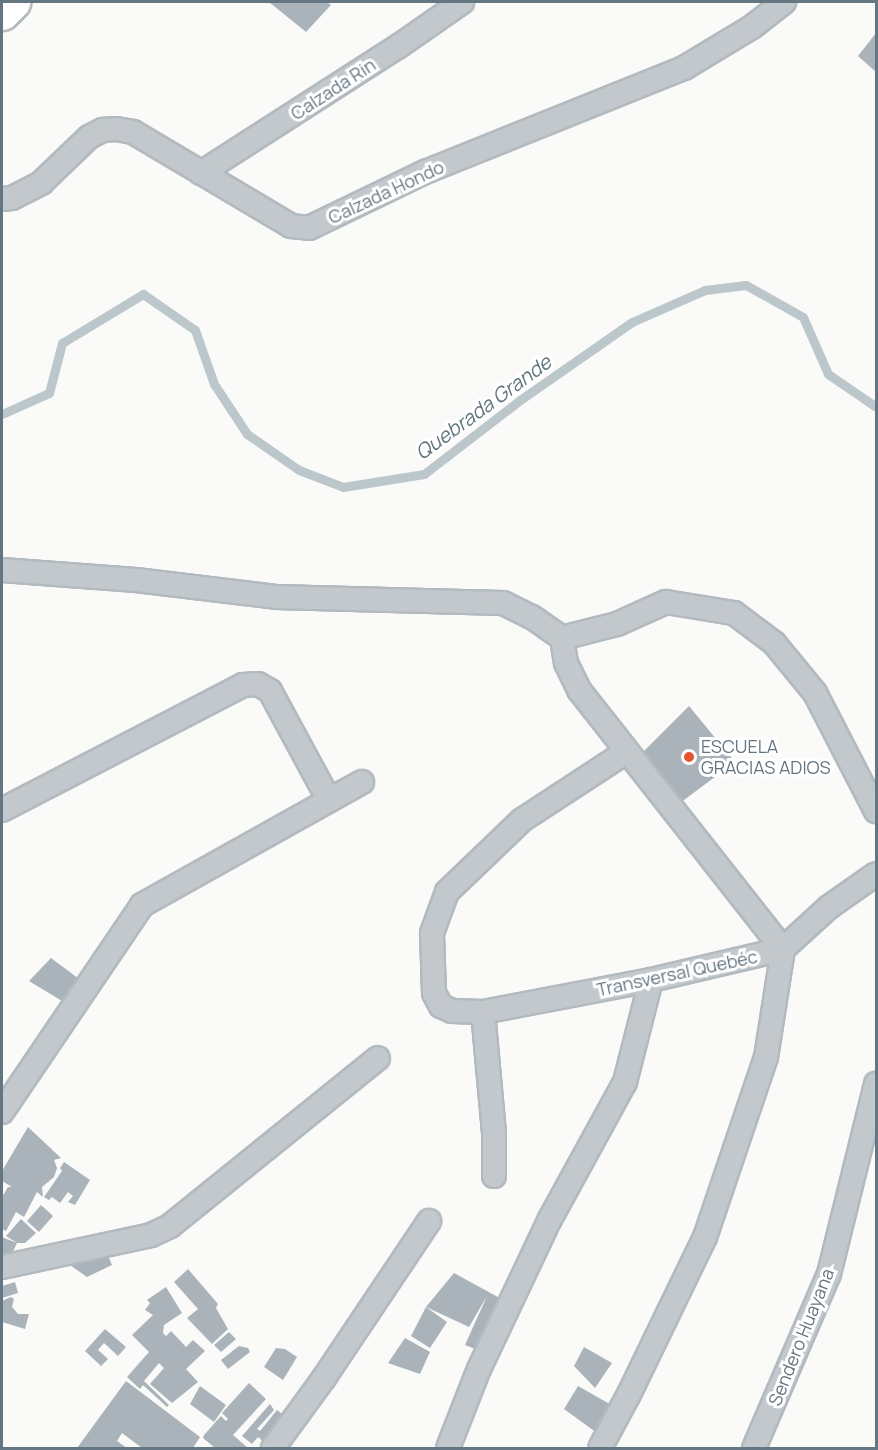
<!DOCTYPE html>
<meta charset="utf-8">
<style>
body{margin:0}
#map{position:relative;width:878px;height:1450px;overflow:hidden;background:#fafaf8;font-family:Manrope,sans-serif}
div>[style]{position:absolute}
.stream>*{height:9px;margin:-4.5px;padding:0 4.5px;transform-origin:4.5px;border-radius:4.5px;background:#bbc7cb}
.building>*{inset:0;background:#aab3b9}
.roads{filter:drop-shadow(2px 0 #b3babf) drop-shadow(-2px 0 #b3babf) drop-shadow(0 2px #b3babf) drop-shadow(0 -2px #b3babf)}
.street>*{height:22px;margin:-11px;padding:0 11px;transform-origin:11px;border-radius:11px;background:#c3c8cc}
.secondary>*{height:33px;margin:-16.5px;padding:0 16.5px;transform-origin:16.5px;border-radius:16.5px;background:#fff}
.dots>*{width:16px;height:16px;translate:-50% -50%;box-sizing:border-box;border:3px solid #fff;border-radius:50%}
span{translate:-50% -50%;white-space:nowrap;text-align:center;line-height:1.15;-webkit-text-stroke:6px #fff;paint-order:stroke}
.street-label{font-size:18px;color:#657683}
.poi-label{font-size:18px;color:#657683}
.left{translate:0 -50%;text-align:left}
.water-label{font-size:20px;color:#60757c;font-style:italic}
.frame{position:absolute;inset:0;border:3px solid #657683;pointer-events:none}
</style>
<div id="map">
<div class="stream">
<div style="left:2px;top:414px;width:51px;rotate:-24.1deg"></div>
<div style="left:49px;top:393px;width:52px;rotate:-75.4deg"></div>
<div style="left:62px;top:343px;width:95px;rotate:-31.2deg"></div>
<div style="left:143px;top:294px;width:63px;rotate:34.7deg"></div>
<div style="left:195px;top:330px;width:57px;rotate:70.6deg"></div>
<div style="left:214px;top:384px;width:60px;rotate:56.6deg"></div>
<div style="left:247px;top:434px;width:63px;rotate:34.7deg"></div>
<div style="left:299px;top:470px;width:47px;rotate:21.1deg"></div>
<div style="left:343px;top:487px;width:82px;rotate:-9.1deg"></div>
<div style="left:424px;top:474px;width:121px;rotate:-37.6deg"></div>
<div style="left:520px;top:400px;width:136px;rotate:-34.9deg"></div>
<div style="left:632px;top:322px;width:80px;rotate:-23.7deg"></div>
<div style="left:705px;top:290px;width:41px;rotate:-7deg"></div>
<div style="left:746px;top:285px;width:65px;rotate:29.3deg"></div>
<div style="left:803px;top:317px;width:62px;rotate:66.3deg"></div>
<div style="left:828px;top:374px;width:58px;rotate:34.5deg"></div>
</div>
<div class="building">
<div style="clip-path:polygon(269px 2px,327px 2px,331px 5px,306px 32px)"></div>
<div style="clip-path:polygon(876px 33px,876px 72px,858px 56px)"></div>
<div style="clip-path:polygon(689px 706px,735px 762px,680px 803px,643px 752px)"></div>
<div style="clip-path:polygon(51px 958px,83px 982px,67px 1004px,29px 981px)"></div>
<div style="clip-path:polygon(28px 1127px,61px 1158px,54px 1160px,57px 1168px,54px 1177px,42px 1187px,43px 1197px,37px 1192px,24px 1217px,16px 1212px,6px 1231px,2px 1229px,2px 1197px,8px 1187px,12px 1187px,2px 1181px,2px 1171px)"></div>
<div style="clip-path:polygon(64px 1162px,90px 1180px,75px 1205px,68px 1202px,73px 1196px,68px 1192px,60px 1203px,52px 1197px,49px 1200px,44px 1197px,62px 1171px,60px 1168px)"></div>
<div style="clip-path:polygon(41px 1205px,53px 1216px,39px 1232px,27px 1221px)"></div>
<div style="clip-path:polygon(21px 1219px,36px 1233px,25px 1243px,17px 1243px,12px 1254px,2px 1265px,2px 1237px,17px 1243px,6px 1236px)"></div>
<div style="clip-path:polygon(89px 1239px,109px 1258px,112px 1265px,87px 1277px,70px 1265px,71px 1253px)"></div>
<div style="clip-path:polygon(188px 1269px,218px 1304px,216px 1308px,228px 1329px,212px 1344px,187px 1318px,198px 1309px,174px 1282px)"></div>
<div style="clip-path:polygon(454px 1273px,507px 1302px,483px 1352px,465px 1345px,487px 1296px,469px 1327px,426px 1307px)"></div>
<div style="clip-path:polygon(15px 1282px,18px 1293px,2px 1298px,2px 1286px)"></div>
<div style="clip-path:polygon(166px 1287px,182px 1313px,164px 1325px,163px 1333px,166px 1336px,171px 1331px,186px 1347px,193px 1340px,205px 1351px,186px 1369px,198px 1382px,172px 1403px,150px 1384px,164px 1368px,159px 1363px,144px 1381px,169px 1405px,167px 1407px,143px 1385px,140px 1389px,127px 1377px,149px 1352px,132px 1335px,153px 1315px,145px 1310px,150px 1303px,147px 1300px)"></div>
<div style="clip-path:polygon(11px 1297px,14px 1299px,12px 1307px,18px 1314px,29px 1314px,25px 1329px,2px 1322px,2px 1301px)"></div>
<div style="clip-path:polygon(426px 1307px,447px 1322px,430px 1348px,411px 1336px)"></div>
<div style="clip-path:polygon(105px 1329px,126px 1347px,118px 1356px,104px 1343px,98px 1350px,108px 1359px,101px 1366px,85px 1351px)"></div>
<div style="clip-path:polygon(229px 1332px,236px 1339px,221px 1352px,214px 1345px)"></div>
<div style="clip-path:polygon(405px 1338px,430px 1352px,420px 1374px,388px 1363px)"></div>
<div style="clip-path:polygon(239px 1346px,248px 1348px,250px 1352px,228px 1369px,221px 1360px)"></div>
<div style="clip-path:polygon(584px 1347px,612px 1363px,595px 1388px,574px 1366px)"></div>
<div style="clip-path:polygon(276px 1348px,285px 1349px,297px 1357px,283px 1380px,264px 1367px)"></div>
<div style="clip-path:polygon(126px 1381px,200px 1437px,193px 1448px,142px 1448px,122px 1433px,117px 1441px,127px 1448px,77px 1448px)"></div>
<div style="clip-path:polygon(249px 1383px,266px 1399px,233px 1435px,248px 1448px,215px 1448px,203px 1438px,204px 1435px,221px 1416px,226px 1421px,228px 1419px,222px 1413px)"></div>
<div style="clip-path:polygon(200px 1386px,226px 1405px,214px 1422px,190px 1404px)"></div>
<div style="clip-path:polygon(578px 1386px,615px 1407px,597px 1433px,564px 1409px)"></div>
<div style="clip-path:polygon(270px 1404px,274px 1410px,257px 1429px,260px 1431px,277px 1410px,292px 1422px,270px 1447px,258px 1437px,252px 1444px,242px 1436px)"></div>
</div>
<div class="roads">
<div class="street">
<div style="left:201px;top:173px;width:235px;rotate:-32.7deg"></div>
<div style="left:399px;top:46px;width:77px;rotate:-34.9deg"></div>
<div style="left:2px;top:199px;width:10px;rotate:-6deg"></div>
<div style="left:12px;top:198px;width:33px;rotate:-27deg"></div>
<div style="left:41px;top:183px;width:66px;rotate:-43.8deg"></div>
<div style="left:89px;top:137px;width:16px;rotate:-27deg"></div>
<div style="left:103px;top:130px;width:13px;rotate:-4deg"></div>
<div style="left:116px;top:129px;width:17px;rotate:10deg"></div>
<div style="left:133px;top:132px;width:184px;rotate:30.7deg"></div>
<div style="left:291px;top:226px;width:18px;rotate:6deg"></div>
<div style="left:309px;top:228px;width:129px;rotate:-25.8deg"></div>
<div style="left:425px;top:172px;width:279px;rotate:-21.9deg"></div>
<div style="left:684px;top:68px;width:79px;rotate:-31.1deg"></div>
<div style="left:752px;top:27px;width:41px;rotate:-38deg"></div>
<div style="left:2px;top:570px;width:134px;rotate:4.3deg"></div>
<div style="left:136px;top:580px;width:141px;rotate:6.9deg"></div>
<div style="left:276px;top:597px;width:227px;rotate:1.5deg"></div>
<div style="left:503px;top:603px;width:32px;rotate:26deg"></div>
<div style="left:532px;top:617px;width:37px;rotate:35deg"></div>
<div style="left:562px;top:638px;width:25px;rotate:81deg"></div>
<div style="left:566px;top:663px;width:30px;rotate:64deg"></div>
<div style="left:579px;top:690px;width:330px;rotate:51.8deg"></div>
<div style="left:783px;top:949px;width:109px;rotate:98.9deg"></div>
<div style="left:766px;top:1057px;width:190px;rotate:108.7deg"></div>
<div style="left:705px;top:1237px;width:174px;rotate:115.8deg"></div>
<div style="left:629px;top:1394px;width:61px;rotate:118.2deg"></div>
<div style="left:562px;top:638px;width:57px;rotate:-14.3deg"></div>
<div style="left:617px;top:624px;width:54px;rotate:-24.2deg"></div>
<div style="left:666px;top:602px;width:69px;rotate:9.2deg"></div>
<div style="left:734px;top:613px;width:50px;rotate:36.9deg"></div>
<div style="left:774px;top:643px;width:65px;rotate:50.6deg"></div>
<div style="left:815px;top:693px;width:133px;rotate:62.7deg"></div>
<div style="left:626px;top:752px;width:124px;rotate:146.8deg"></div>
<div style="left:522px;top:820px;width:104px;rotate:136.2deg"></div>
<div style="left:447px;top:892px;width:44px;rotate:110.1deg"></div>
<div style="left:432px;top:933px;width:60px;rotate:88.1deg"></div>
<div style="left:434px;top:993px;width:15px;rotate:62deg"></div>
<div style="left:441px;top:1006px;width:12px;rotate:24deg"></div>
<div style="left:452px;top:1011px;width:31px;rotate:2deg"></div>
<div style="left:483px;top:1012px;width:171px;rotate:-10.8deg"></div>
<div style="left:651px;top:980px;width:136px;rotate:-13.2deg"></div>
<div style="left:783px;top:949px;width:62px;rotate:-42.4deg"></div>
<div style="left:829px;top:907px;width:57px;rotate:-35.1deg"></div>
<div style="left:2px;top:810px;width:271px;rotate:-27.4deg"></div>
<div style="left:243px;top:685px;width:15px;rotate:-4deg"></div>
<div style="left:258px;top:684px;width:14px;rotate:30deg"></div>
<div style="left:270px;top:691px;width:124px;rotate:61.6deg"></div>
<div style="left:483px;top:1012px;width:121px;rotate:84.8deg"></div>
<div style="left:494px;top:1133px;width:43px;rotate:90deg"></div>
<div style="left:2px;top:1112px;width:250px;rotate:-55.9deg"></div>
<div style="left:142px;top:905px;width:252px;rotate:-29.2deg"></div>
<div style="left:2px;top:1267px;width:152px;rotate:-12.1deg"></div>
<div style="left:151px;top:1235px;width:21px;rotate:-25deg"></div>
<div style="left:170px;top:1226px;width:267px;rotate:-38.9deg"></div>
<div style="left:273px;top:1448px;width:87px;rotate:-53.9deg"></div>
<div style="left:324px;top:1378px;width:189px;rotate:-56.2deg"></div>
<div style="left:448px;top:1448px;width:85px;rotate:-68.6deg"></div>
<div style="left:479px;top:1369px;width:166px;rotate:-64.7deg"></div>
<div style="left:550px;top:1219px;width:156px;rotate:-61.3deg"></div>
<div style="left:625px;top:1082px;width:105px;rotate:-75.7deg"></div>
<div style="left:754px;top:1448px;width:189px;rotate:-66.7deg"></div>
<div style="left:829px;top:1274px;width:196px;rotate:-76.1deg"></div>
</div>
<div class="secondary">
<div style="left:2px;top:13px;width:16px;rotate:-45deg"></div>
</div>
</div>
<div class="dots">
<div style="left:689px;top:757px;background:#e4572e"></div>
</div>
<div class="street-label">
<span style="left:333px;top:89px;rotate:-33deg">Calzada Rin</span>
<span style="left:386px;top:192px;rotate:-25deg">Calzada Hondo</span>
<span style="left:677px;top:973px;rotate:-12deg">Transversal Quebéc</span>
<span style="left:801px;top:1337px;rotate:-68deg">Sendero Huayana</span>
</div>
<div class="poi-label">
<span class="left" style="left:701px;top:757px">ESCUELA<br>GRACIAS ADIOS</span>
</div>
<div class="water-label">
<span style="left:483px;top:407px;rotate:-36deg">Quebrada Grande</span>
</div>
<div class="frame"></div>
</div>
